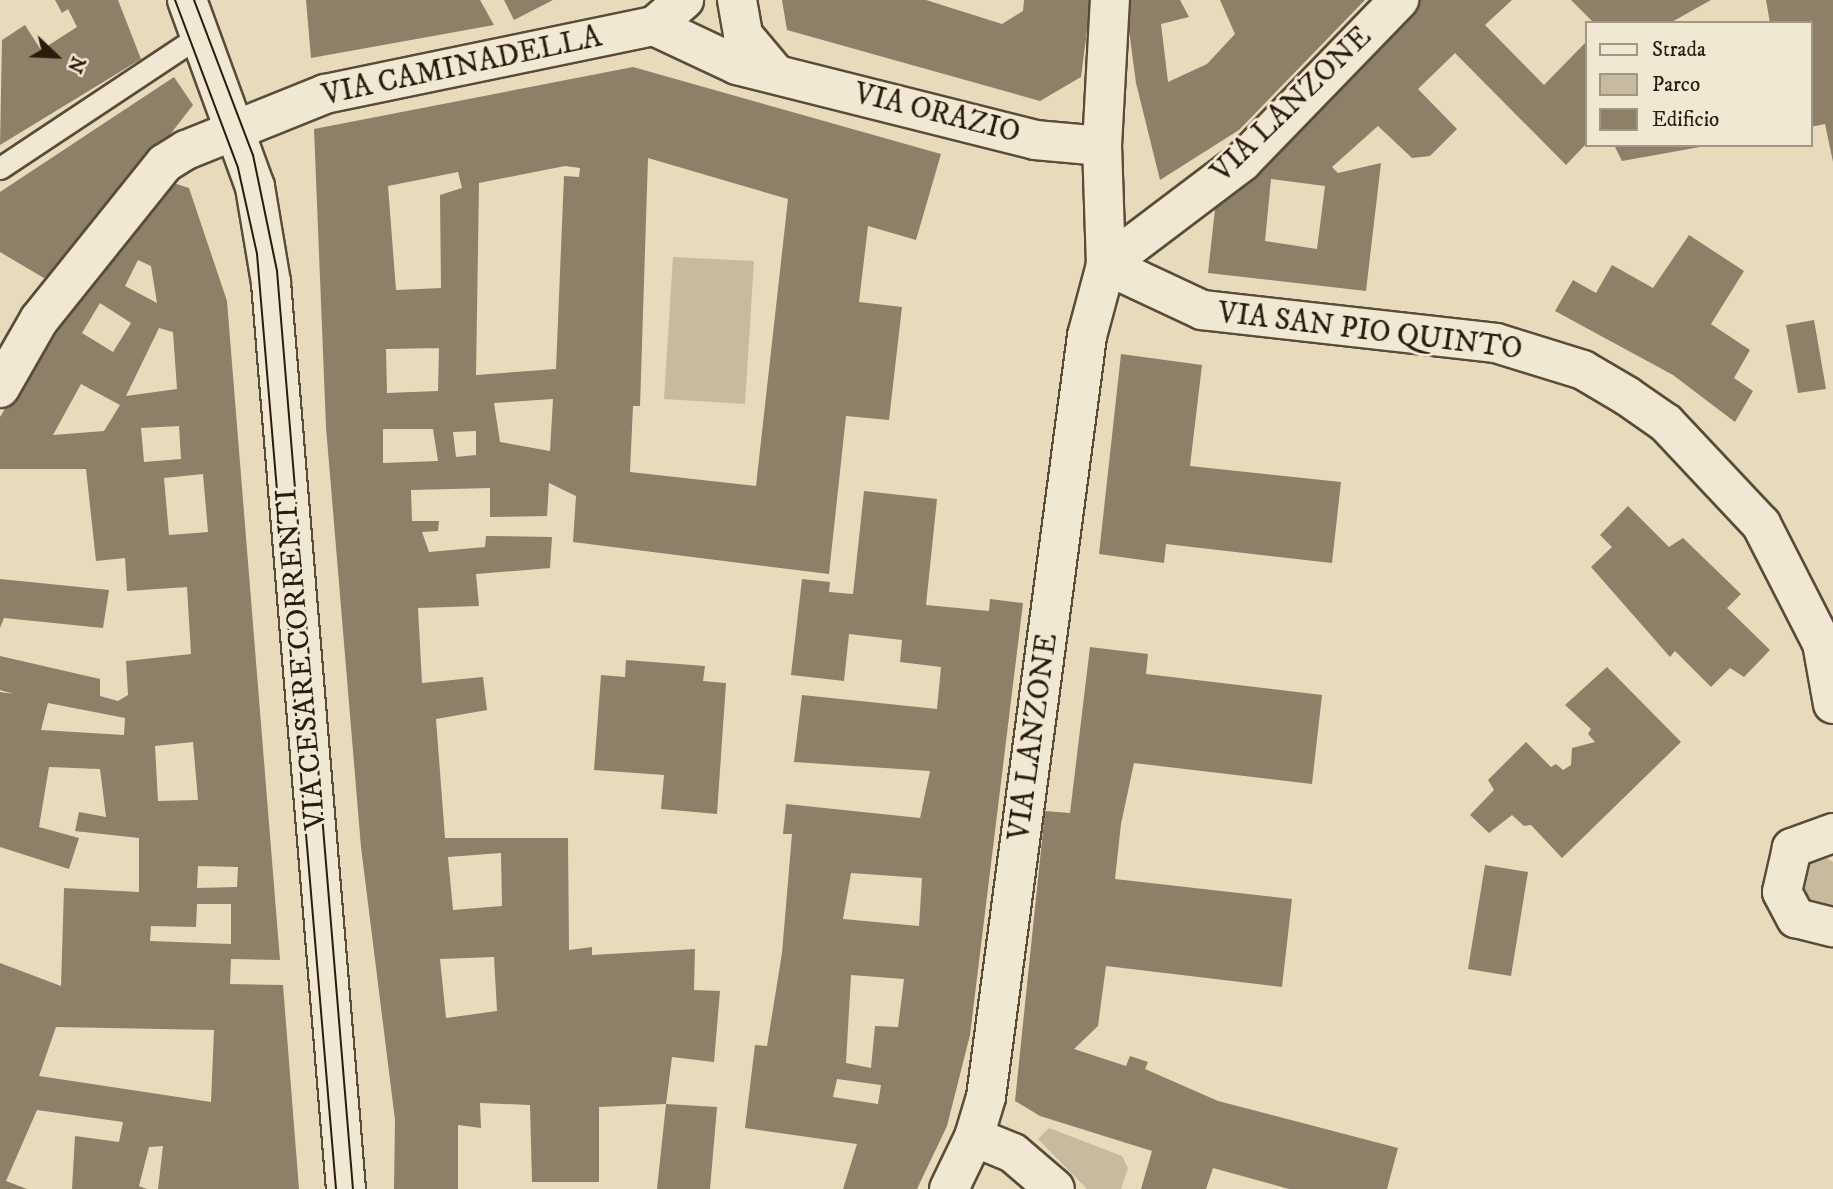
<!DOCTYPE html>
<style>
body{margin:0}
#map{position:relative;width:1833px;height:1189px;overflow:hidden;background:#e8dbbb;font-family:"IM FELL DW Pica",serif}
div>[style]{position:absolute}
.green>*{inset:0;background:#c8ba9e}
.building>*{inset:0;background:#8d7f68}
.roads{filter:drop-shadow(2px 0 #5a4b3a) drop-shadow(-2px 0 #5a4b3a) drop-shadow(0 2px #5a4b3a) drop-shadow(0 -2px #5a4b3a)}
.lane>*{height:21px;margin:-10.5px;padding:0 10.5px;transform-origin:10.5px;border-radius:10.5px;background:#f0e8d3}
.street>*{height:38px;margin:-19px;padding:0 19px;transform-origin:19px;border-radius:19px;background:#f0e8d3}
.tram>*{height:2px;margin:-1px;padding:0 1px;transform-origin:1px;border-radius:1px;background:#2b1b0f}
span{translate:-50% -50%;white-space:nowrap;text-align:center;line-height:1.15;-webkit-text-stroke:6px #f0e8d3;paint-order:stroke}
.street-label{font-size:30px;color:#2b1b0f}
.legend{position:absolute;left:1585px;top:21px;width:228px;height:126px;box-sizing:border-box;background:#f0e8d3;border:2px solid #a19685;margin:0;padding:9px 12px;list-style:none;font-size:21px;color:#2b1b0f}
.legend li{display:flex;align-items:center;gap:14px;height:35px}
.legend b{width:35px;border:2px solid #a19685}
.north{position:absolute;left:21px;top:21px;width:70px;height:70px;-webkit-text-stroke:5px #f0e8d3;paint-order:stroke;rotate:113deg;font-size:19px;font-weight:700;line-height:28px;text-align:center;color:#2b1b0f}
.north::after{content:'';display:block;margin:auto;width:24px;height:32px;background:#2b1b0f;clip-path:polygon(50% 0,100% 100%,50% 72%,0 100%)}
</style>
<div id="map">
<div class="green">
<div style="clip-path:polygon(673px 257px,754px 261px,745px 404px,664px 399px)"></div>
<div style="clip-path:polygon(1821px 854px,1833px 862px,1833px 911px,1805px 909px,1799px 866px)"></div>
<div style="clip-path:polygon(1049px 1128px,1122px 1156px,1128px 1168px,1121px 1189px,1087px 1189px,1038px 1139px)"></div>
</div>
<div class="building">
<div style="clip-path:polygon(55px 0,118px 0,141px 59px,0 145px,2px 40px,25px 25px,41px 50px,77px 27px,68px 9px,62px 13px)"></div>
<div style="clip-path:polygon(306px 0,480px 0,494px 25px,311px 58px)"></div>
<div style="clip-path:polygon(504px 0,553px 0,514px 20px)"></div>
<div style="clip-path:polygon(782px 0,926px 0,1002px 24px,1023px 11px,1024px 0,1091px 0,1081px 77px,1040px 101px,787px 30px)"></div>
<div style="clip-path:polygon(1125px 0,1180px 0,1189px 17px,1161px 24px,1168px 82px,1207px 64px,1235px 34px,1220px 0,1365px 0,1239px 130px,1160px 180px,1136px 83px)"></div>
<div style="clip-path:polygon(evenodd,1420px 0,1512px 0,1485px 25px,1544px 85px,1586px 42px,1586px 144px,1566px 165px,1455px 53px,1418px 89px,1457px 129px,1430px 156px,1412px 158px,1378px 126px,1332px 167px,1338px 173px,1381px 163px,1366px 291px,1208px 273px,1215px 209px,1420px 0,1271px 179px,1325px 186px,1317px 249px,1265px 241px,1271px 179px)"></div>
<div style="clip-path:polygon(1571px 0,1711px 0,1670px 23px,1594px 23px)"></div>
<div style="clip-path:polygon(1766px 0,1833px 0,1833px 162px,1825px 124px,1810px 127px,1810px 23px,1770px 23px)"></div>
<div style="clip-path:polygon(evenodd,633px 67px,941px 154px,916px 240px,868px 226px,859px 302px,902px 307px,889px 420px,846px 416px,829px 574px,573px 542px,576px 496px,549px 483px,547px 516px,490px 517px,490px 488px,411px 490px,412px 521px,439px 521px,438px 531px,422px 532px,429px 552px,485px 547px,486px 536px,552px 537px,550px 568px,476px 574px,479px 606px,418px 608px,422px 683px,483px 677px,487px 710px,436px 719px,445px 838px,568px 838px,569px 950px,592px 947px,592px 955px,695px 949px,694px 990px,720px 991px,714px 1062px,672px 1057px,666px 1104px,599px 1107px,599px 1182px,532px 1182px,530px 1105px,480px 1103px,481px 1128px,458px 1125px,458px 1189px,394px 1189px,395px 1120px,361px 847px,326px 427px,314px 129px,633px 67px,648px 158px,788px 199px,756px 486px,630px 472px,633px 406px,640px 406px,648px 158px,633px 67px,565px 166px,580px 168px,579px 177px,564px 176px,556px 369px,476px 375px,479px 183px,565px 166px,633px 67px,458px 172px,462px 188px,440px 195px,441px 288px,396px 290px,388px 186px,458px 172px,633px 67px,439px 348px,438px 391px,387px 393px,386px 349px,439px 348px,633px 67px,553px 399px,550px 451px,500px 442px,494px 403px,553px 399px,633px 67px,383px 429px,433px 429px,438px 461px,383px 463px,383px 429px,633px 67px,476px 431px,476px 455px,456px 457px,453px 432px,476px 431px,633px 67px,501px 853px,502px 906px,453px 910px,448px 857px,501px 853px,633px 67px,494px 957px,497px 1011px,446px 1018px,440px 959px,494px 957px)"></div>
<div style="clip-path:polygon(174px 77px,193px 105px,54px 284px,0 252px,0 192px)"></div>
<div style="clip-path:polygon(1614px 145px,1700px 145px,1700px 147px,1622px 161px)"></div>
<div style="clip-path:polygon(evenodd,161px 179px,189px 188px,227px 301px,280px 960px,231px 959px,230px 984px,283px 985px,299px 1189px,158px 1189px,163px 1146px,149px 1147px,139px 1186px,147px 1189px,72px 1189px,75px 1136px,119px 1142px,123px 1122px,37px 1110px,6px 1181px,27px 1189px,0 1189px,0 963px,61px 986px,64px 888px,139px 892px,139px 838px,75px 831px,79px 812px,106px 817px,100px 769px,49px 767px,39px 827px,79px 838px,69px 869px,0 847px,0 692px,14px 694px,0 690px,0 656px,100px 679px,100px 696px,118px 701px,128px 695px,126px 661px,191px 654px,187px 587px,127px 591px,125px 558px,96px 561px,86px 469px,0 469px,0 417px,41px 348px,161px 179px,138px 260px,151px 266px,157px 303px,125px 286px,138px 260px,161px 179px,100px 303px,131px 323px,113px 352px,82px 333px,100px 303px,161px 179px,159px 328px,173px 332px,177px 389px,126px 396px,159px 328px,161px 179px,81px 384px,120px 405px,104px 431px,53px 435px,81px 384px,161px 179px,179px 426px,181px 459px,144px 462px,141px 428px,179px 426px,161px 179px,203px 474px,208px 532px,169px 535px,164px 478px,203px 474px,161px 179px,48px 703px,125px 718px,124px 735px,41px 730px,48px 703px,161px 179px,193px 742px,198px 800px,158px 801px,155px 746px,193px 742px,161px 179px,198px 866px,238px 867px,237px 887px,197px 888px,198px 866px,161px 179px,197px 904px,231px 904px,231px 944px,150px 941px,151px 926px,196px 927px,197px 904px,161px 179px,56px 1027px,214px 1030px,211px 1102px,39px 1076px,56px 1027px)"></div>
<div style="clip-path:polygon(1689px 235px,1744px 271px,1711px 324px,1750px 350px,1734px 378px,1753px 391px,1735px 422px,1673px 375px,1555px 311px,1573px 280px,1596px 293px,1612px 265px,1653px 288px)"></div>
<div style="clip-path:polygon(1814px 320px,1826px 389px,1798px 393px,1786px 325px)"></div>
<div style="clip-path:polygon(1121px 354px,1202px 365px,1190px 466px,1341px 482px,1332px 563px,1166px 544px,1164px 563px,1099px 554px)"></div>
<div style="clip-path:polygon(evenodd,864px 491px,937px 499px,926px 605px,989px 611px,990px 599px,1023px 603px,970px 1035px,947px 1126px,917px 1189px,843px 1189px,857px 1144px,745px 1128px,755px 1045px,767px 1046px,782px 953px,792px 834px,783px 834px,786px 804px,920px 818px,930px 771px,794px 762px,802px 695px,937px 709px,941px 667px,900px 662px,902px 640px,849px 634px,844px 681px,791px 675px,802px 579px,830px 582px,829px 592px,853px 594px,864px 491px,851px 873px,922px 878px,919px 926px,843px 919px,851px 873px,864px 491px,851px 975px,904px 979px,898px 1027px,875px 1026px,871px 1068px,846px 1063px,851px 975px,864px 491px,837px 1079px,881px 1085px,878px 1104px,833px 1097px,837px 1079px)"></div>
<div style="clip-path:polygon(1628px 506px,1669px 547px,1683px 538px,1741px 594px,1727px 608px,1770px 650px,1744px 677px,1730px 668px,1711px 687px,1675px 651px,1670px 657px,1591px 567px,1612px 547px,1600px 535px)"></div>
<div style="clip-path:polygon(0 579px,109px 590px,103px 628px,4px 618px,0 628px)"></div>
<div style="clip-path:polygon(1090px 647px,1148px 654px,1146px 674px,1322px 695px,1312px 784px,1134px 763px,1121px 824px,1115px 879px,1292px 899px,1282px 987px,1106px 966px,1098px 1026px,1074px 1049px,1126px 1066px,1130px 1056px,1148px 1062px,1145px 1069px,1218px 1101px,1398px 1148px,1387px 1189px,1289px 1189px,1213px 1168px,1206px 1189px,1141px 1189px,1152px 1151px,1040px 1116px,1015px 1101px,1045px 811px,1070px 813px)"></div>
<div style="clip-path:polygon(626px 660px,705px 666px,703px 681px,726px 683px,717px 814px,661px 809px,664px 775px,594px 770px,601px 675px,625px 677px)"></div>
<div style="clip-path:polygon(1607px 667px,1681px 742px,1562px 858px,1531px 825px,1524px 826px,1512px 815px,1489px 833px,1470px 815px,1494px 790px,1488px 780px,1526px 742px,1551px 767px,1556px 764px,1563px 770px,1571px 765px,1572px 748px,1595px 742px,1588px 734px,1591px 729px,1565px 705px)"></div>
<div style="clip-path:polygon(1485px 865px,1528px 872px,1511px 976px,1468px 969px)"></div>
<div style="clip-path:polygon(666px 1104px,717px 1107px,710px 1189px,657px 1189px)"></div>
</div>
<div class="roads">
<div class="lane">
<div style="left:0;top:168px;width:240px;rotate:-33.6deg"></div>
</div>
<div class="street">
<div style="left:187px;top:0;width:199px;rotate:70deg"></div>
<div style="left:255px;top:187px;width:97px;rotate:80.5deg"></div>
<div style="left:271px;top:283px;width:909px;rotate:85.27deg"></div>
<div style="left:737px;top:0;width:36px;rotate:80deg"></div>
<div style="left:743px;top:35px;width:48px;rotate:50deg"></div>
<div style="left:654px;top:26px;width:92px;rotate:25.2deg"></div>
<div style="left:737px;top:65px;width:307px;rotate:14.1deg"></div>
<div style="left:1035px;top:140px;width:67px;rotate:5.1deg"></div>
<div style="left:1106px;top:265px;width:106px;rotate:25.1deg"></div>
<div style="left:1202px;top:310px;width:296px;rotate:6.4deg"></div>
<div style="left:1496px;top:343px;width:91px;rotate:17.2deg"></div>
<div style="left:1583px;top:370px;width:51px;rotate:30.6deg"></div>
<div style="left:1627px;top:396px;width:47px;rotate:34.7deg"></div>
<div style="left:1666px;top:423px;width:139px;rotate:46.8deg"></div>
<div style="left:1761px;top:524px;width:134px;rotate:62.9deg"></div>
<div style="left:1822px;top:643px;width:62px;rotate:79.8deg"></div>
<div style="left:1106px;top:265px;width:171px;rotate:-37.1deg"></div>
<div style="left:1242px;top:162px;width:226px;rotate:-45.9deg"></div>
<div style="left:0;top:388px;width:78px;rotate:-60.2deg"></div>
<div style="left:39px;top:320px;width:201px;rotate:-51.3deg"></div>
<div style="left:165px;top:163px;width:25px;rotate:-32deg"></div>
<div style="left:186px;top:150px;width:150px;rotate:-21.9deg"></div>
<div style="left:325px;top:94px;width:336px;rotate:-11.7deg"></div>
<div style="left:654px;top:26px;width:40px;rotate:-41deg"></div>
<div style="left:1833px;top:833px;width:44px;rotate:159.9deg"></div>
<div style="left:1792px;top:848px;width:45px;rotate:102.8deg"></div>
<div style="left:1782px;top:892px;width:30px;rotate:62deg"></div>
<div style="left:1796px;top:918px;width:38px;rotate:14deg"></div>
<div style="left:974px;top:1137px;width:42px;rotate:22.3deg"></div>
<div style="left:1013px;top:1153px;width:55px;rotate:40.6deg"></div>
<div style="left:949px;top:1189px;width:58px;rotate:-64.3deg"></div>
<div style="left:974px;top:1137px;width:42px;rotate:-73.3deg"></div>
<div style="left:986px;top:1097px;width:768px;rotate:-82.44deg"></div>
<div style="left:1087px;top:336px;width:73px;rotate:-75deg"></div>
<div style="left:1106px;top:265px;width:119px;rotate:-91.9deg"></div>
<div style="left:1102px;top:146px;width:146px;rotate:-86.9deg"></div>
</div>
</div>
<div class="tram">
<div style="left:175px;top:0;width:179px;rotate:69.4deg"></div>
<div style="left:238px;top:168px;width:88px;rotate:77.5deg"></div>
<div style="left:257px;top:254px;width:938px;rotate:85.17deg"></div>
<div style="left:194px;top:0;width:166px;rotate:69.2deg"></div>
<div style="left:253px;top:155px;width:118px;rotate:78.3deg"></div>
<div style="left:277px;top:271px;width:921px;rotate:85.27deg"></div>
</div>
<div class="street-label">
<span style="left:462px;top:67px;rotate:-12deg">VIA CAMINADELLA</span>
<span style="left:1292px;top:105px;rotate:-44deg">VIA LANZONE</span>
<span style="left:937px;top:114px;rotate:14deg">VIA ORAZIO</span>
<span style="left:1370px;top:332px;rotate:7deg">VIA SAN PIO QUINTO</span>
<span style="left:302px;top:659px;rotate:-95deg">VIA CESARE CORRENTI</span>
<span style="left:1034px;top:737px;rotate:-82deg">VIA LANZONE</span>
</div>
<ul class="legend">
<li><b style="height:9px;background:#f0e8d3"></b>Strada</li>
<li><b style="height:19px;background:#c8ba9e"></b>Parco</li>
<li><b style="height:19px;background:#8d7f68"></b>Edificio</li>
</ul>
<div class="north">N</div>
</div>
